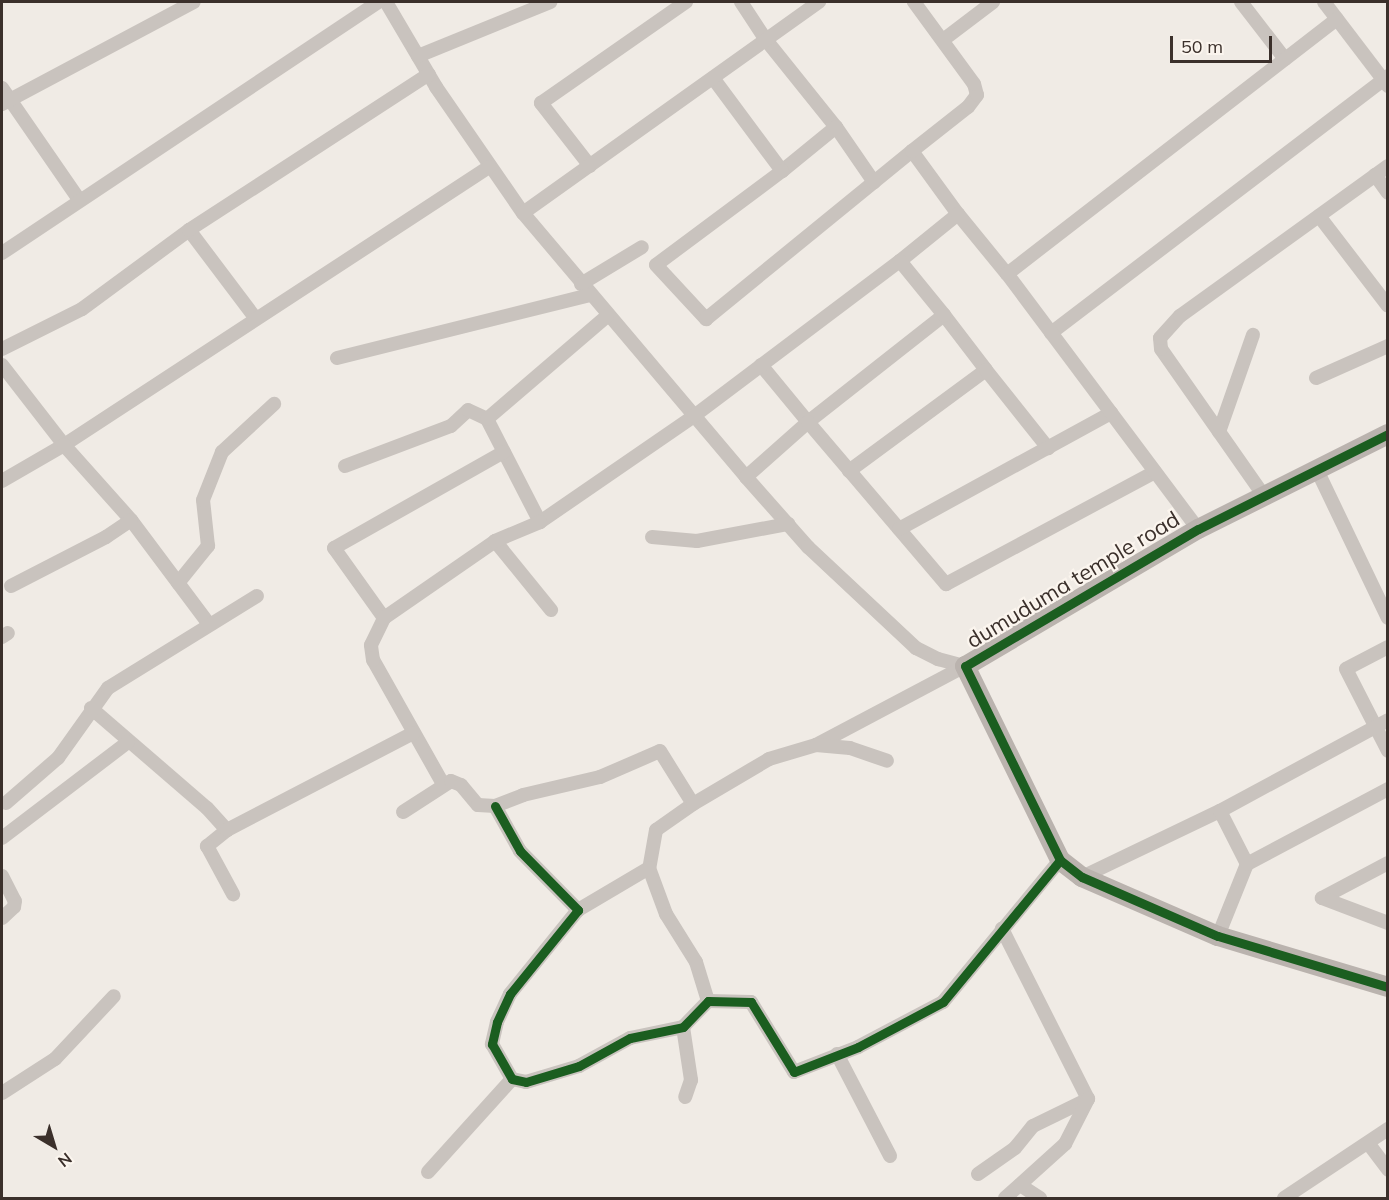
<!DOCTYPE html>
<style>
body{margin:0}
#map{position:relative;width:1389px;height:1200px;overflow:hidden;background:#f0ebe5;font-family:Mulish,sans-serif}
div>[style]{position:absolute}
.street>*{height:14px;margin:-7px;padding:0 7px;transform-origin:7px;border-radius:7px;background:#c9c3be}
.secondary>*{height:20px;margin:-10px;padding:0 10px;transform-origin:10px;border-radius:10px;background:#bab3ae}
.cycleway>*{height:9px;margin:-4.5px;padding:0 4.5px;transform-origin:4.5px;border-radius:4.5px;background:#1b5e20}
span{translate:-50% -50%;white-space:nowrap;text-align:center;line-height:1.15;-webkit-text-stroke:4.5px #fbf5ee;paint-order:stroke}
.street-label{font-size:22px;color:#3b302b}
.frame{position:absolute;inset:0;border:3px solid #3b302b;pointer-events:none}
.north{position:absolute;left:24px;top:1116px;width:60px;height:60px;-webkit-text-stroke:4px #fbf5ee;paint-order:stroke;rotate:142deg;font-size:16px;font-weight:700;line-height:24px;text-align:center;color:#3b302b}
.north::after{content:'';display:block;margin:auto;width:21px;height:27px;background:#3b302b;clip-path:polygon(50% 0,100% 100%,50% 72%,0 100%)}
.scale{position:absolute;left:1170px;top:36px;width:102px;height:27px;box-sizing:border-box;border:3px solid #3b302b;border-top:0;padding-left:8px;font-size:18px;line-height:21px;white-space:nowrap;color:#3b302b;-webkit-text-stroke:4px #fbf5ee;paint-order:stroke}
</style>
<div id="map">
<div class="street">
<div style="left:386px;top:2px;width:99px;rotate:59.5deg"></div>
<div style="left:436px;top:87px;width:153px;rotate:55.4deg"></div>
<div style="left:523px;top:213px;width:346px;rotate:49.8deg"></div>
<div style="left:746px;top:477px;width:94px;rotate:48.5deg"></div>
<div style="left:808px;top:547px;width:148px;rotate:43.1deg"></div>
<div style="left:916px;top:648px;width:25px;rotate:27deg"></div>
<div style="left:938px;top:659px;width:28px;rotate:15deg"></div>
<div style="left:741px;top:2px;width:45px;rotate:56.7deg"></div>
<div style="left:766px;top:40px;width:112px;rotate:51.2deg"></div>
<div style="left:836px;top:127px;width:70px;rotate:140.8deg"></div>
<div style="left:1241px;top:2px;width:72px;rotate:52.3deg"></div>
<div style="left:1324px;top:2px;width:106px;rotate:52.7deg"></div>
<div style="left:943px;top:40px;width:63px;rotate:-37.2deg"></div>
<div style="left:418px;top:56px;width:143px;rotate:-22.2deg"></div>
<div style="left:713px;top:78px;width:116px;rotate:53.4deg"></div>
<div style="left:782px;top:171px;width:157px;rotate:143.3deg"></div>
<div style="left:656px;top:265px;width:74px;rotate:47.2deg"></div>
<div style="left:706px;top:319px;width:266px;rotate:-39.2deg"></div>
<div style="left:912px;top:151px;width:78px;rotate:53.9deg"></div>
<div style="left:958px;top:214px;width:75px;rotate:141deg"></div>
<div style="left:2px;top:88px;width:134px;rotate:55.4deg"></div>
<div style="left:2px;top:104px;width:217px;rotate:-28deg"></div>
<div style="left:836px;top:127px;width:67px;rotate:55.4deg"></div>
<div style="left:912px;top:151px;width:71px;rotate:-38.2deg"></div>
<div style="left:968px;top:107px;width:15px;rotate:-53deg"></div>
<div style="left:977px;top:95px;width:11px;rotate:-105deg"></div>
<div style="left:974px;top:84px;width:102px;rotate:-126.2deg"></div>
<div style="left:590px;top:166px;width:80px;rotate:-127.9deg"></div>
<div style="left:541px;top:103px;width:177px;rotate:-34.9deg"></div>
<div style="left:1375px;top:175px;width:22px;rotate:54deg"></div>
<div style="left:523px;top:213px;width:364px;rotate:-35.5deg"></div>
<div style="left:958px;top:214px;width:77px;rotate:50.8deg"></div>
<div style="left:1319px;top:216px;width:113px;rotate:52.5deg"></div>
<div style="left:189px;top:230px;width:111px;rotate:53deg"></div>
<div style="left:2px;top:253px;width:452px;rotate:-33.7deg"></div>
<div style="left:581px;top:284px;width:71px;rotate:-31.2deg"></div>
<div style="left:1051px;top:333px;width:424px;rotate:-37.3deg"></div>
<div style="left:2px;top:349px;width:89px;rotate:-26.6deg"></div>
<div style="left:82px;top:309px;width:133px;rotate:-36.4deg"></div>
<div style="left:189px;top:230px;width:286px;rotate:-33deg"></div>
<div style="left:337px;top:358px;width:260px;rotate:-14deg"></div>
<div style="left:2px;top:365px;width:101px;rotate:52.2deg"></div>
<div style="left:64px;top:445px;width:508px;rotate:-33.19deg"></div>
<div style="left:761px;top:365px;width:74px;rotate:50.5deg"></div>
<div style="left:808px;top:422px;width:173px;rotate:-38.2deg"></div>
<div style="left:944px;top:315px;width:69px;rotate:52.6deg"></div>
<div style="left:1316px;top:378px;width:79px;rotate:-24deg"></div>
<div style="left:487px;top:419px;width:116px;rotate:62.8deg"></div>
<div style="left:540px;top:522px;width:187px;rotate:-34.5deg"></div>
<div style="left:694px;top:416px;width:258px;rotate:-37deg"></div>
<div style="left:900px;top:261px;width:70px;rotate:50.8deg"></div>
<div style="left:1219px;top:432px;width:103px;rotate:-70.7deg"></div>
<div style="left:345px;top:466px;width:113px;rotate:-20.7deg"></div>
<div style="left:451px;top:426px;width:23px;rotate:-43deg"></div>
<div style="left:468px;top:410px;width:21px;rotate:25deg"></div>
<div style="left:487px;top:419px;width:158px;rotate:-40.6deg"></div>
<div style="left:1317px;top:470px;width:164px;rotate:64.4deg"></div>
<div style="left:849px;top:471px;width:170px;rotate:-36.4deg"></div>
<div style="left:986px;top:370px;width:100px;rotate:51.5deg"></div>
<div style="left:746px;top:477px;width:83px;rotate:-41.6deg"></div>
<div style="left:808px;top:422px;width:213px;rotate:49.6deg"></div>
<div style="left:946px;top:584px;width:237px;rotate:-28.2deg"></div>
<div style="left:2px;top:481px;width:72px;rotate:-30.1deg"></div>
<div style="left:64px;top:445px;width:101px;rotate:48.2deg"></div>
<div style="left:131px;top:520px;width:129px;rotate:53.2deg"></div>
<div style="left:1264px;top:496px;width:179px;rotate:-125deg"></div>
<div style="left:1161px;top:349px;width:11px;rotate:-95deg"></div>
<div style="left:1160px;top:338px;width:30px;rotate:-48deg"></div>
<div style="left:1180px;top:316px;width:256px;rotate:-35.8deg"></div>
<div style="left:899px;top:529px;width:242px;rotate:-28.7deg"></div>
<div style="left:1198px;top:529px;width:319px;rotate:-126.8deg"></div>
<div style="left:1007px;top:274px;width:417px;rotate:-37.7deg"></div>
<div style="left:652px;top:537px;width:45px;rotate:5.1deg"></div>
<div style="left:697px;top:541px;width:93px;rotate:-10.6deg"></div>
<div style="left:495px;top:541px;width:89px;rotate:50.9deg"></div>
<div style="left:178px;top:583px;width:48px;rotate:-51deg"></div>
<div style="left:208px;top:546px;width:46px;rotate:-96.2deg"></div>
<div style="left:203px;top:500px;width:52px;rotate:-68.4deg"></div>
<div style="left:222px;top:452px;width:71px;rotate:-42.7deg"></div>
<div style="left:11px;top:586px;width:107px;rotate:-27.3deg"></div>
<div style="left:106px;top:537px;width:30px;rotate:-34deg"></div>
<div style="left:384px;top:618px;width:86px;rotate:-125.5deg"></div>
<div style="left:334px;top:548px;width:195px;rotate:-29.5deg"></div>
<div style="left:2px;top:637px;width:7px;rotate:-34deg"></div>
<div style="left:1388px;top:647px;width:47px;rotate:152.4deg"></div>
<div style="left:1346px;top:669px;width:92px;rotate:62.9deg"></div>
<div style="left:91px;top:708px;width:153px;rotate:40.8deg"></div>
<div style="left:207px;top:808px;width:30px;rotate:48deg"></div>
<div style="left:227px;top:830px;width:26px;rotate:141deg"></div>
<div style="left:207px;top:846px;width:55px;rotate:61.6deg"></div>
<div style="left:816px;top:745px;width:169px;rotate:-27.9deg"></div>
<div style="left:443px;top:784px;width:142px;rotate:-119.4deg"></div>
<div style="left:373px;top:660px;width:15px;rotate:-98deg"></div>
<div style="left:371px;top:645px;width:30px;rotate:-64deg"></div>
<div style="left:384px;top:618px;width:135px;rotate:-34.7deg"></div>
<div style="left:495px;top:541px;width:49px;rotate:-22.9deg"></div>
<div style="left:6px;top:803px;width:69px;rotate:-40.9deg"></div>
<div style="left:58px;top:758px;width:86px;rotate:-54.5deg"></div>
<div style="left:108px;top:688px;width:175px;rotate:-31.7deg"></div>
<div style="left:693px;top:804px;width:45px;rotate:144.9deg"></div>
<div style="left:656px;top:830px;width:39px;rotate:100deg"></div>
<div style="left:649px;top:868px;width:49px;rotate:69.7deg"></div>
<div style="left:666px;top:914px;width:57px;rotate:58deg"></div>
<div style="left:696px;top:962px;width:41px;rotate:72.9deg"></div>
<div style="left:495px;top:806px;width:51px;rotate:60.9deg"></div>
<div style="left:520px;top:851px;width:83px;rotate:45.5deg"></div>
<div style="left:578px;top:910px;width:108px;rotate:129deg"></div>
<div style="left:510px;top:994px;width:31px;rotate:115deg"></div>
<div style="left:497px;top:1022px;width:23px;rotate:103deg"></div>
<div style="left:492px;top:1044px;width:40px;rotate:60.3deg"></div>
<div style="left:512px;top:1079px;width:14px;rotate:12deg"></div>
<div style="left:526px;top:1082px;width:55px;rotate:-16.8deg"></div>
<div style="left:579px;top:1066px;width:58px;rotate:-28.8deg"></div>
<div style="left:630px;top:1038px;width:54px;rotate:-11.7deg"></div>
<div style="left:683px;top:1027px;width:36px;rotate:-46deg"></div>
<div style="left:708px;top:1001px;width:43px;rotate:1.3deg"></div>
<div style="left:751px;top:1002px;width:82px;rotate:58.4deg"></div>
<div style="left:794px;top:1072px;width:69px;rotate:-21.3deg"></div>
<div style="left:858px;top:1047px;width:96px;rotate:-27.9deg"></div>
<div style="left:943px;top:1002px;width:184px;rotate:-50.5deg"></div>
<div style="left:403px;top:812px;width:57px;rotate:-32.9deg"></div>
<div style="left:451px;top:781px;width:11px;rotate:22deg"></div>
<div style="left:461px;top:785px;width:26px;rotate:50deg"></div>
<div style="left:478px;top:805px;width:17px;rotate:3deg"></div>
<div style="left:495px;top:806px;width:30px;rotate:-21deg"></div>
<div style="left:523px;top:795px;width:79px;rotate:-13.2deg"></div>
<div style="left:600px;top:777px;width:65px;rotate:-23.4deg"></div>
<div style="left:660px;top:751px;width:62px;rotate:58.1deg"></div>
<div style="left:693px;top:804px;width:88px;rotate:-30.6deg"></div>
<div style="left:769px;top:759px;width:49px;rotate:-16.6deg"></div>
<div style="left:816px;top:745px;width:34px;rotate:5deg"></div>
<div style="left:850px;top:748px;width:39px;rotate:19deg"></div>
<div style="left:227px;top:830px;width:210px;rotate:-27.5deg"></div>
<div style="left:2px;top:838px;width:158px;rotate:-37.3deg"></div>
<div style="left:1388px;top:863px;width:75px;rotate:152.1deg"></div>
<div style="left:1322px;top:898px;width:71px;rotate:20.7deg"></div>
<div style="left:1247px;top:864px;width:160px;rotate:-28deg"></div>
<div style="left:2px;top:876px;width:28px;rotate:63deg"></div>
<div style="left:15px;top:901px;width:6px;rotate:99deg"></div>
<div style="left:14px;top:907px;width:16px;rotate:137deg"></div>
<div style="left:1082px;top:877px;width:153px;rotate:-25.6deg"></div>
<div style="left:1220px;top:811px;width:191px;rotate:-28.4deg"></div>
<div style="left:578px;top:910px;width:82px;rotate:-30.6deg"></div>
<div style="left:1218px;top:936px;width:78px;rotate:-68.1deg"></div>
<div style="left:1247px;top:864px;width:59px;rotate:-117deg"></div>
<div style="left:683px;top:1027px;width:54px;rotate:81.4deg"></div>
<div style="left:691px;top:1080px;width:18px;rotate:109deg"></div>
<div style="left:837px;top:1054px;width:115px;rotate:62.5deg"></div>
<div style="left:2px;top:1093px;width:63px;rotate:-32.7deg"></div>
<div style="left:55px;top:1059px;width:86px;rotate:-46.9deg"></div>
<div style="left:1368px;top:1143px;width:34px;rotate:53deg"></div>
<div style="left:428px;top:1172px;width:125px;rotate:-47.9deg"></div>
<div style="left:978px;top:1174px;width:45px;rotate:-35.1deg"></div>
<div style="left:1015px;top:1148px;width:28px;rotate:-51deg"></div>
<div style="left:1033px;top:1126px;width:61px;rotate:-26.1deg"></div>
<div style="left:1088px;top:1099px;width:191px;rotate:-116.8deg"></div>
<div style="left:1020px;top:1185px;width:24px;rotate:33deg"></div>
<div style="left:1005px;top:1198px;width:81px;rotate:-42deg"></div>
<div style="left:1065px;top:1144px;width:51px;rotate:-62.9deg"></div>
<div style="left:1284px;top:1198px;width:125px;rotate:-33.6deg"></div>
</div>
<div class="secondary">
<div style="left:1388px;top:434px;width:212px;rotate:153.4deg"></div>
<div style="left:1198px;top:529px;width:270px;rotate:149.5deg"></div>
<div style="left:965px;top:666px;width:216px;rotate:63.9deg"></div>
<div style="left:1060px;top:860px;width:28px;rotate:38deg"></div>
<div style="left:1082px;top:877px;width:148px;rotate:23.5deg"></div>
<div style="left:1218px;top:936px;width:177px;rotate:16.7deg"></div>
</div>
<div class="cycleway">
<div style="left:1388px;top:434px;width:212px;rotate:153.4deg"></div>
<div style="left:1198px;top:529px;width:270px;rotate:149.5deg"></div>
<div style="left:965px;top:666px;width:216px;rotate:63.9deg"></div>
<div style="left:1060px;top:860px;width:28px;rotate:38deg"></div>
<div style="left:1082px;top:877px;width:148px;rotate:23.5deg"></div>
<div style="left:1218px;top:936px;width:177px;rotate:16.7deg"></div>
<div style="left:495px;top:806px;width:51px;rotate:60.9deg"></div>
<div style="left:520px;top:851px;width:83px;rotate:45.5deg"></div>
<div style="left:578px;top:910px;width:108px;rotate:129deg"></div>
<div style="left:510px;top:994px;width:31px;rotate:115deg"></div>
<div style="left:497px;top:1022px;width:23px;rotate:103deg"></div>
<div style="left:492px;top:1044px;width:40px;rotate:60.3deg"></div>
<div style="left:512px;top:1079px;width:14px;rotate:12deg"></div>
<div style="left:526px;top:1082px;width:55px;rotate:-16.8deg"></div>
<div style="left:579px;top:1066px;width:58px;rotate:-28.8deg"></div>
<div style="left:630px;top:1038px;width:54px;rotate:-11.7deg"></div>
<div style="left:683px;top:1027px;width:36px;rotate:-46deg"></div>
<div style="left:708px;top:1001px;width:43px;rotate:1.3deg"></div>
<div style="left:751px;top:1002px;width:82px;rotate:58.4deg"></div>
<div style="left:794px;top:1072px;width:69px;rotate:-21.3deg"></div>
<div style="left:858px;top:1047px;width:96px;rotate:-27.9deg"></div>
<div style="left:943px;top:1002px;width:184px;rotate:-50.5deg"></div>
</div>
<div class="street-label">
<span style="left:1073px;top:580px;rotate:-31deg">dumuduma temple road</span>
</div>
<div class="frame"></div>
<div class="north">N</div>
<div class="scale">50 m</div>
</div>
